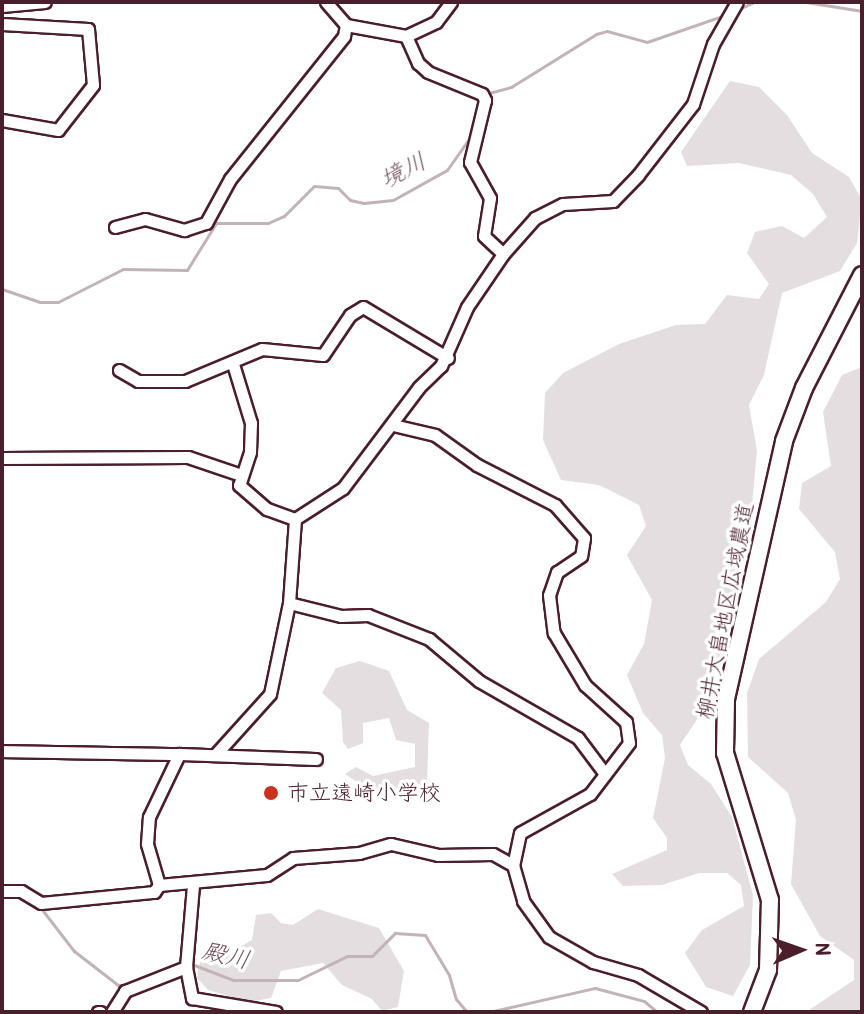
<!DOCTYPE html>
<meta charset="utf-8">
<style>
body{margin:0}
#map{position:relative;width:864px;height:1014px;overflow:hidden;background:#fff;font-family:"Patrick Hand","Klee One",sans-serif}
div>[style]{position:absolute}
.green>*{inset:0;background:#e5dee0}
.stream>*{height:3px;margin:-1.5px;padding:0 1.5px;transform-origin:1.5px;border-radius:1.5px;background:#c1b3b6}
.roads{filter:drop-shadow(2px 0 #4a1f2b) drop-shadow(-2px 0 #4a1f2b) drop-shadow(0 2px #4a1f2b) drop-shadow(0 -2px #4a1f2b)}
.street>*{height:11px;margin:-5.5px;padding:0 5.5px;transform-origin:5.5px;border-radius:5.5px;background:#fff}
.secondary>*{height:16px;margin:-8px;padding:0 8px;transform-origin:8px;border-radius:8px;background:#fff}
.dots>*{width:22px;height:22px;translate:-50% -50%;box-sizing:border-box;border:4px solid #fff;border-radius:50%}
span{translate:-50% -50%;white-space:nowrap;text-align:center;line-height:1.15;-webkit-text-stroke:7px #fff;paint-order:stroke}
.street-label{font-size:22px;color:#4a1f2b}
.poi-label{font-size:22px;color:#4a1f2b}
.left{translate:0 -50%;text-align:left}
.water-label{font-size:24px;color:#74535c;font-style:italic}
.frame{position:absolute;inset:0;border:4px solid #4a1f2b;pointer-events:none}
.north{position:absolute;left:760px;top:910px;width:80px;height:80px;-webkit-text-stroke:6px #fff;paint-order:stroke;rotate:88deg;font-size:22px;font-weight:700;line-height:32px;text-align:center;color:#4a1f2b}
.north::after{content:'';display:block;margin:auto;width:28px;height:36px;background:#4a1f2b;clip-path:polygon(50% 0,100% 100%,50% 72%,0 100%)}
</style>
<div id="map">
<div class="green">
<div style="clip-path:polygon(730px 81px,759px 87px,787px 115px,812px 153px,849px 177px,862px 200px,857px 243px,840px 271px,782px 293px,764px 375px,749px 405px,757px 451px,752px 505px,721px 651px,702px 712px,680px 745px,688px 765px,711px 784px,732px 817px,753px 895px,750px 965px,733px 996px,706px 987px,685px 953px,702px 930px,744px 906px,741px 885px,727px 873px,699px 873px,662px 885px,623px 886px,612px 874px,667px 850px,667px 838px,653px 818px,665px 758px,662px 735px,643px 713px,627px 675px,644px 644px,652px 600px,627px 555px,646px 526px,639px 505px,599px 485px,561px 480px,543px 440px,545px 393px,563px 373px,619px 344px,676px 325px,705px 324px,727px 295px,759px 299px,769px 284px,747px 253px,755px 232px,782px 226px,804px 238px,827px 217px,813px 194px,791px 175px,739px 163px,687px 166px,681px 152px)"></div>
<div style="clip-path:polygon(862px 367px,862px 1012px,806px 1012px,854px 980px,854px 960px,820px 936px,791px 884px,796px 820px,788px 793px,748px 757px,747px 693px,759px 659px,826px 602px,840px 579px,835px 552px,799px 509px,802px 483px,831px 466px,823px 412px,842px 375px)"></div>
<div style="clip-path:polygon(360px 661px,389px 671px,407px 710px,429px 723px,427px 781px,413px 795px,372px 792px,345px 774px,356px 767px,373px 776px,415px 767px,415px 744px,396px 740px,389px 718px,363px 723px,363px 743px,348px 749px,343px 742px,341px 710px,322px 693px,336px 668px)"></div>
<div style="clip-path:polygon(318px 909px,379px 928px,404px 971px,398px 1007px,382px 1011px,372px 999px,342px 985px,323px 963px,281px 971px,271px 998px,248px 1002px,208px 990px,197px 978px,201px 956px,234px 950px,252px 940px,256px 915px,271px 913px,281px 923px,293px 925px)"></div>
</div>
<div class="stream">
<div style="left:806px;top:2px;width:57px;rotate:9.1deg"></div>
<div style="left:739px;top:9px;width:17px;rotate:-25deg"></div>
<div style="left:485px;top:94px;width:27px;rotate:-15deg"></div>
<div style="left:511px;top:87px;width:100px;rotate:-31.9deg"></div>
<div style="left:596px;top:34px;width:11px;rotate:-15deg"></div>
<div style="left:607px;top:31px;width:41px;rotate:15.4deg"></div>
<div style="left:647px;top:42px;width:83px;rotate:-19.1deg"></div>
<div style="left:2px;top:289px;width:40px;rotate:18.9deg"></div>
<div style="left:40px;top:302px;width:18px"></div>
<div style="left:58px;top:302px;width:73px;rotate:-26.9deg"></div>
<div style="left:123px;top:269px;width:64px;rotate:0.9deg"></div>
<div style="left:187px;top:270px;width:55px;rotate:-58.3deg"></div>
<div style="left:216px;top:223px;width:52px"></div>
<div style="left:268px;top:223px;width:17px;rotate:-24deg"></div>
<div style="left:284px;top:216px;width:42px;rotate:-45deg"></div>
<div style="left:314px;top:186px;width:24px;rotate:5deg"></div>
<div style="left:338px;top:188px;width:17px;rotate:45deg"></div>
<div style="left:350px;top:200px;width:14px;rotate:12deg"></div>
<div style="left:364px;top:203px;width:29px;rotate:-6deg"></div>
<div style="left:393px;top:200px;width:62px;rotate:-29.1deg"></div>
<div style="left:447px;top:170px;width:42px;rotate:-54.8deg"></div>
<div style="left:40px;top:907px;width:56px;rotate:52.3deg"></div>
<div style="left:74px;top:951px;width:56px;rotate:37.7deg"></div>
<div style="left:118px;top:985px;width:8px"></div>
<div style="left:189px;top:963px;width:47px;rotate:21.1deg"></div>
<div style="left:233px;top:980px;width:65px"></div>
<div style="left:298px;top:980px;width:55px;rotate:-26.1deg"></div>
<div style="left:347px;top:956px;width:25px"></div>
<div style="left:372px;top:956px;width:33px;rotate:-45deg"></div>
<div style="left:395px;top:933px;width:30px;rotate:4deg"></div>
<div style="left:425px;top:935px;width:47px;rotate:59deg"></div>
<div style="left:449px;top:975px;width:25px;rotate:74deg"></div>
<div style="left:456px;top:999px;width:17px;rotate:50deg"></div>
<div style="left:489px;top:1012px;width:109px;rotate:-12.8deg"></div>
<div style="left:595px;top:988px;width:51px;rotate:14.9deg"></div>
<div style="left:644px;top:1001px;width:17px;rotate:40deg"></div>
</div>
<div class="roads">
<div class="street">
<div style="left:326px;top:2px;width:30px;rotate:49deg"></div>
<div style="left:346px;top:25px;width:61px;rotate:10.4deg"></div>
<div style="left:406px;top:36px;width:33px;rotate:-25deg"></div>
<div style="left:436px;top:22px;width:25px;rotate:-53deg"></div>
<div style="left:2px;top:6px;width:43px;rotate:-5.3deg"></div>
<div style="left:2px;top:24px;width:86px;rotate:3.3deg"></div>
<div style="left:88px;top:29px;width:56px;rotate:84.9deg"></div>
<div style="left:93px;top:85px;width:57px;rotate:127.9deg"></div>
<div style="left:58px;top:130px;width:57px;rotate:-169.9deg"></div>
<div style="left:406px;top:36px;width:30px;rotate:66deg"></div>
<div style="left:418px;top:63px;width:13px;rotate:42deg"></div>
<div style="left:428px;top:72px;width:58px;rotate:22.2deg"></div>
<div style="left:482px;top:94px;width:7px;rotate:63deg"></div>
<div style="left:485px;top:100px;width:64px;rotate:103.6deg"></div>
<div style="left:470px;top:162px;width:41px;rotate:60.9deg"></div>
<div style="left:490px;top:198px;width:38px;rotate:99deg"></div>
<div style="left:484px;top:236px;width:26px;rotate:43deg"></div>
<div style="left:115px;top:227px;width:31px;rotate:-15deg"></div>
<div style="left:145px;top:219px;width:41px;rotate:15.8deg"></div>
<div style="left:184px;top:230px;width:23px;rotate:-18deg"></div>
<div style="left:206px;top:223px;width:50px;rotate:-61.4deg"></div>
<div style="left:230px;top:179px;width:183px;rotate:-51.4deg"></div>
<div style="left:344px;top:36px;width:11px;rotate:-80deg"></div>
<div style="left:233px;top:364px;width:62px;rotate:73deg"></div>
<div style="left:251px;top:423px;width:29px;rotate:92deg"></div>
<div style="left:250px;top:452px;width:35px;rotate:108deg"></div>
<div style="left:239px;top:485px;width:37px;rotate:41deg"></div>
<div style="left:267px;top:509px;width:30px;rotate:20deg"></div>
<div style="left:119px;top:370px;width:22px;rotate:30deg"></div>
<div style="left:138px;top:381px;width:47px"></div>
<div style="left:185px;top:381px;width:83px;rotate:-22.6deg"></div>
<div style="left:262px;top:349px;width:61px;rotate:5.6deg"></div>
<div style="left:323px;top:355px;width:48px;rotate:-56deg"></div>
<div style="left:350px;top:315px;width:15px;rotate:-32deg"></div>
<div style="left:363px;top:307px;width:99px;rotate:31deg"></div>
<div style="left:393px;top:425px;width:43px;rotate:13.4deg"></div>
<div style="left:435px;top:435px;width:52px;rotate:35.5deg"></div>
<div style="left:477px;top:465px;width:88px;rotate:27.1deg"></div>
<div style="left:555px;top:505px;width:44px;rotate:48.7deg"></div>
<div style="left:584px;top:538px;width:18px;rotate:99deg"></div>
<div style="left:581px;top:556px;width:29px;rotate:146deg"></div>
<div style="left:557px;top:572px;width:24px;rotate:109deg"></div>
<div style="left:549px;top:595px;width:38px;rotate:83deg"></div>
<div style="left:554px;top:633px;width:61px;rotate:59.2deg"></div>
<div style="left:585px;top:685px;width:55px;rotate:42.1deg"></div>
<div style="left:626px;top:722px;width:21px;rotate:82deg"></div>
<div style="left:629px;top:743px;width:64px;rotate:127.4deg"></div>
<div style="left:590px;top:794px;width:80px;rotate:150.9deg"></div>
<div style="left:520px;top:833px;width:33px;rotate:102deg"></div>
<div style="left:513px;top:865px;width:37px;rotate:74deg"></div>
<div style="left:523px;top:901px;width:44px;rotate:54.2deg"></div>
<div style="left:549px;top:937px;width:51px;rotate:29.6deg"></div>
<div style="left:593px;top:962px;width:47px;rotate:16.1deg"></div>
<div style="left:638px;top:975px;width:73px;rotate:30.4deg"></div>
<div style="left:2px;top:458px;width:186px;rotate:-0.3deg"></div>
<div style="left:188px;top:457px;width:53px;rotate:18.8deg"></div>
<div style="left:289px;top:603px;width:54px;rotate:14deg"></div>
<div style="left:341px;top:616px;width:27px;rotate:-2deg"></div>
<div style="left:368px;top:615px;width:66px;rotate:21.5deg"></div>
<div style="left:429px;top:639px;width:65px;rotate:40deg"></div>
<div style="left:479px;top:681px;width:114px;rotate:29.9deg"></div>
<div style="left:578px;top:738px;width:45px;rotate:53.1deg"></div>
<div style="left:2px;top:751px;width:177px;rotate:1deg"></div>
<div style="left:215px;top:755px;width:82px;rotate:-48deg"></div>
<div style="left:270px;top:694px;width:93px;rotate:-78.2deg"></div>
<div style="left:289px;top:603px;width:84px;rotate:-85.9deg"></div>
<div style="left:295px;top:519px;width:57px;rotate:-32.9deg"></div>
<div style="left:343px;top:488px;width:126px;rotate:-53deg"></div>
<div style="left:419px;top:387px;width:30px;rotate:-44deg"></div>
<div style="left:441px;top:366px;width:64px;rotate:-66.2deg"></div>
<div style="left:467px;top:307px;width:64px;rotate:-55.8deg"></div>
<div style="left:503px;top:254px;width:48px;rotate:-48.4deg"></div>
<div style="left:535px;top:218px;width:31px;rotate:-27deg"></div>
<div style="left:563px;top:204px;width:50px;rotate:-3.4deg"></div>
<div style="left:613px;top:201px;width:36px;rotate:-46deg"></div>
<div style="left:638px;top:175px;width:90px;rotate:-52.2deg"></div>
<div style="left:693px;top:104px;width:63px;rotate:-71.6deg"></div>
<div style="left:713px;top:44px;width:48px;rotate:-60.3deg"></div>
<div style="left:159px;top:885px;width:43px;rotate:-106.3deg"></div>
<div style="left:147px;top:844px;width:27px;rotate:-86deg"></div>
<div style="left:149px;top:817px;width:70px;rotate:-64.5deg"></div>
<div style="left:179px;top:754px;width:137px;rotate:2.1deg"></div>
<div style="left:2px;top:891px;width:19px"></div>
<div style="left:21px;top:891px;width:23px;rotate:31deg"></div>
<div style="left:41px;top:903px;width:114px;rotate:-5.6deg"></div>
<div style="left:154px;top:892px;width:9px;rotate:-54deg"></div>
<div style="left:159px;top:885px;width:108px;rotate:-5.3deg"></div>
<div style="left:267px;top:875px;width:31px;rotate:-33deg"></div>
<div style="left:293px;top:858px;width:66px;rotate:-4.3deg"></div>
<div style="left:359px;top:853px;width:33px;rotate:-16deg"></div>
<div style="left:391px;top:844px;width:48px;rotate:13.2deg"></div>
<div style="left:438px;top:855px;width:55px;rotate:-1deg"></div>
<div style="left:493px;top:854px;width:23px;rotate:29deg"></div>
<div style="left:186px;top:967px;width:32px;rotate:79deg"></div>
<div style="left:192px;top:998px;width:85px;rotate:9.5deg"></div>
<div style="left:98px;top:1012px;width:2px"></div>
<div style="left:112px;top:1012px;width:25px;rotate:-58deg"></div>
<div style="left:125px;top:991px;width:66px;rotate:-21.5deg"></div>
<div style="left:186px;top:967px;width:82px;rotate:-85.1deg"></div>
</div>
<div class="secondary">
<div style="left:752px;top:1012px;width:45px;rotate:-69.1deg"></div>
<div style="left:768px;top:970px;width:70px;rotate:-88.4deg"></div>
<div style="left:770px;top:900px;width:154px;rotate:-107deg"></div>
<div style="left:725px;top:753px;width:54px;rotate:-88.9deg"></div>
<div style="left:726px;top:699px;width:264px;rotate:-77.3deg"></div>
<div style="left:784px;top:441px;width:57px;rotate:-69.3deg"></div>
<div style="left:804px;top:388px;width:127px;rotate:-62.8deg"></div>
</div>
</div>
<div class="dots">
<div style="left:271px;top:793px;background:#c8321e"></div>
</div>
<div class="street-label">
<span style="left:725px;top:611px;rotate:-79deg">柳井大畠地区広域農道</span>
</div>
<div class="poi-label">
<span class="left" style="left:287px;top:793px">市立遠崎小学校</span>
</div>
<div class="water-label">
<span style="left:403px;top:170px;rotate:-27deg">境川</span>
<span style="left:226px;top:955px;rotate:13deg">殿川</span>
</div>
<div class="frame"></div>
<div class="north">N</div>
</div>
